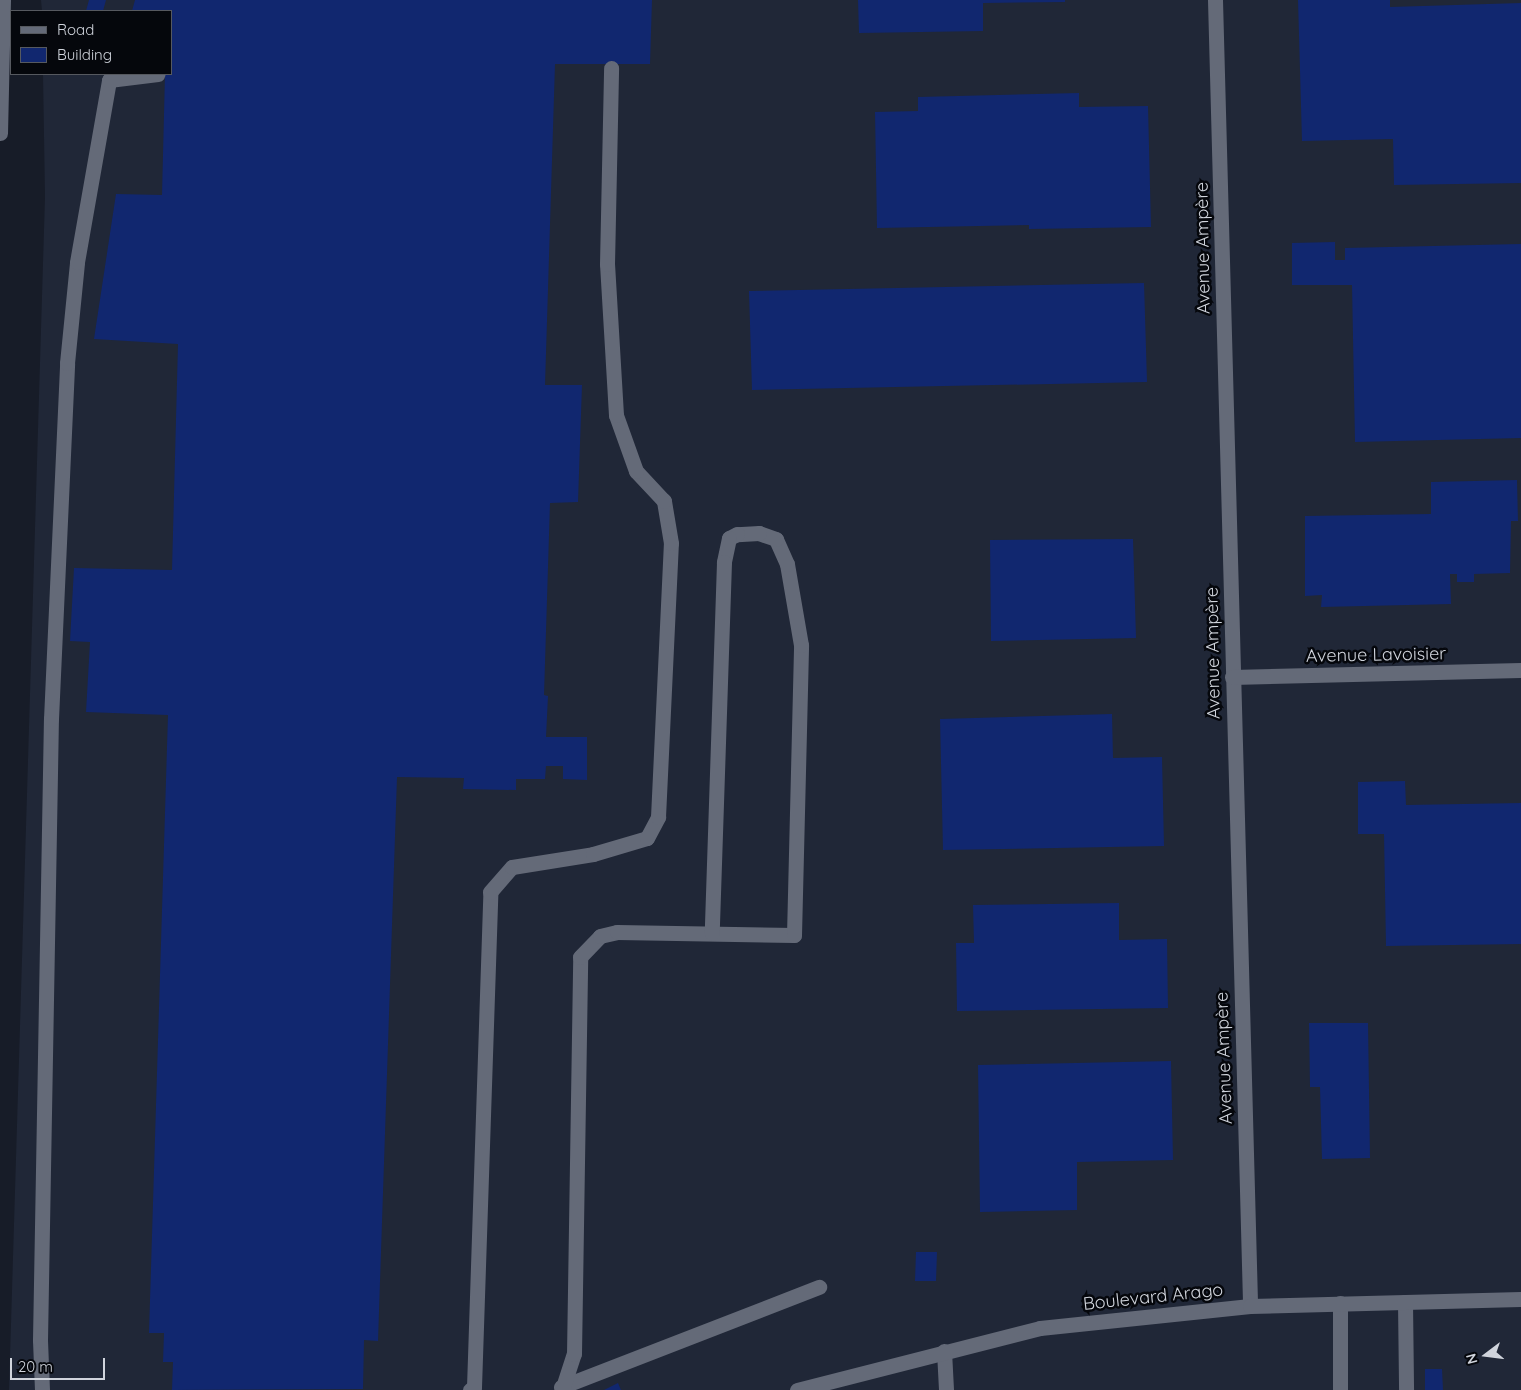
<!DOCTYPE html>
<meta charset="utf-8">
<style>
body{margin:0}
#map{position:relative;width:1521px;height:1390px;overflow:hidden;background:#171c28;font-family:Quicksand,sans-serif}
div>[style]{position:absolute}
.built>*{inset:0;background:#202737}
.building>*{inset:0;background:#11276f}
.lane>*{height:15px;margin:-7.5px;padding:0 7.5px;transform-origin:7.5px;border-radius:7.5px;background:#646a78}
.street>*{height:15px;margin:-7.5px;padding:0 7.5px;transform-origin:7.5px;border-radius:7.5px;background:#646a78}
.secondary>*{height:15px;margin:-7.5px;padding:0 7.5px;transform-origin:7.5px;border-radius:7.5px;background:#646a78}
span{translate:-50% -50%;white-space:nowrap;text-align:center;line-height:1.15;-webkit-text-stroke:5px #05070c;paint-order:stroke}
.street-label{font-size:18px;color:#d0d4dc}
.legend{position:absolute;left:10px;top:10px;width:162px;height:65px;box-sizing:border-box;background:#05070c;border:1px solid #56595f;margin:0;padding:6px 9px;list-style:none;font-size:15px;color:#d0d4dc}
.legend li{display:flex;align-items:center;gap:10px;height:25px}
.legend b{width:25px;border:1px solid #56595f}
.north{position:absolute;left:1461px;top:1330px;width:50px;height:50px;-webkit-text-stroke:4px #05070c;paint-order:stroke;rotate:255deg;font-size:14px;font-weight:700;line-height:20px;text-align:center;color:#d0d4dc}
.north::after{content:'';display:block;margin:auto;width:18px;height:22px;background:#d0d4dc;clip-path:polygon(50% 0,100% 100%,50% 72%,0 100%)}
.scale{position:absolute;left:10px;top:1358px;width:95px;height:22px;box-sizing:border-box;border:2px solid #d0d4dc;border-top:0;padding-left:6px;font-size:15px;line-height:18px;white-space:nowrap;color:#d0d4dc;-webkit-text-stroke:4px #05070c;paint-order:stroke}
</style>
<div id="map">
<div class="built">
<div style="clip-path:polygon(41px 0,1521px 0,1521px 1390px,9px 1390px,45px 197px,43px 74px,171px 74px,171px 11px,42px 11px)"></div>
</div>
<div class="building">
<div style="clip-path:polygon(89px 0,106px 0,103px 11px,86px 11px)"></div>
<div style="clip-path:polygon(135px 0,652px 0,650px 64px,555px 64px,545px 385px,582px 385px,578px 502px,550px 503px,544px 695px,548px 696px,546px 737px,587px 737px,587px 780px,563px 779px,563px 766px,546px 766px,545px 779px,516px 779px,516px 790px,463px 789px,464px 778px,397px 777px,378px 1341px,364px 1340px,363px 1389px,172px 1390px,173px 1362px,163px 1362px,164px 1333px,149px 1333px,168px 715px,86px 712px,90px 642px,70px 641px,74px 568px,172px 570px,178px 344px,94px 339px,116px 194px,162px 195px,165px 74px,171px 74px,171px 11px,132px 11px)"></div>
<div style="clip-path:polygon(858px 0,1065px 0,1065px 2px,983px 3px,983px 31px,859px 33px)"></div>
<div style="clip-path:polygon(1298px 0,1390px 0,1390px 7px,1521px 3px,1521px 183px,1394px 185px,1393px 139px,1302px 141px)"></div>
<div style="clip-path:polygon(1079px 93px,1079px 107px,1148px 106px,1151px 227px,1029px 229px,1029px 225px,877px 228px,875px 112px,918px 111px,918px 97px)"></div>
<div style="clip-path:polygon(1335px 242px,1335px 260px,1345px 260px,1345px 248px,1521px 244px,1521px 438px,1355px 442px,1352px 285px,1292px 285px,1292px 243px)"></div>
<div style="clip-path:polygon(1144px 283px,1147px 382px,752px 390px,749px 291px)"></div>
<div style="clip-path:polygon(1517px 480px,1518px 521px,1511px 521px,1510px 573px,1474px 574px,1474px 582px,1457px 582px,1457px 574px,1450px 574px,1451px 604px,1321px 607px,1322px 595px,1305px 596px,1305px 516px,1431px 514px,1431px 482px)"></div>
<div style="clip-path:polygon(1133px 539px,1136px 638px,991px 641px,990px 540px)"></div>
<div style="clip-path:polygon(1112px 714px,1113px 758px,1162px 757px,1164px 846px,943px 850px,940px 719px)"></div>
<div style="clip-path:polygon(1405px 781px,1406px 805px,1521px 803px,1521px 944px,1386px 946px,1384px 834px,1358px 834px,1358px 782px)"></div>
<div style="clip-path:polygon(1119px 903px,1119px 940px,1167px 939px,1168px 1008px,957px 1011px,956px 943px,974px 943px,973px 905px)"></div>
<div style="clip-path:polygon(1309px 1023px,1368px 1023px,1370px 1158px,1322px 1159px,1320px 1087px,1310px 1087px)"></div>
<div style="clip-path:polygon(1171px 1061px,1173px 1160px,1077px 1162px,1077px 1210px,980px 1212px,978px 1065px)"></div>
<div style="clip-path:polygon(916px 1252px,937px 1252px,936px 1281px,915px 1281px)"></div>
<div style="clip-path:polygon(1425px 1369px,1442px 1369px,1443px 1390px,1425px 1390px)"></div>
<div style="clip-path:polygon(618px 1383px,621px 1390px,604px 1390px)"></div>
</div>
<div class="lane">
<div style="left:1405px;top:1302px;width:88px;rotate:89.3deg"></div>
<div style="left:944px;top:1351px;width:39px;rotate:87deg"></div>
<div style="left:561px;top:1387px;width:277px;rotate:-21.2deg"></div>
<div style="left:42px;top:1390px;width:50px;rotate:-92.3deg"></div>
<div style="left:40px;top:1340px;width:621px;rotate:-88.99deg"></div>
<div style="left:51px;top:719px;width:356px;rotate:-87.4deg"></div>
<div style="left:67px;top:363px;width:101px;rotate:-84.3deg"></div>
<div style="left:77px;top:262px;width:185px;rotate:-80deg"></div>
<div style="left:109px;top:80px;width:49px;rotate:-7deg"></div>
<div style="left:470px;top:1390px;width:5px;rotate:-37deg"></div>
<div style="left:474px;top:1387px;width:495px;rotate:-88.1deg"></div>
<div style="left:490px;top:892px;width:33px;rotate:-49deg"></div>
<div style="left:512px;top:867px;width:82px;rotate:-9.1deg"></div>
<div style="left:593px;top:854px;width:56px;rotate:-16.5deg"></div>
<div style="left:647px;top:838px;width:24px;rotate:-62deg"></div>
<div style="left:658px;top:817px;width:274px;rotate:-87.3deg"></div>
<div style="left:671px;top:543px;width:43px;rotate:-99.5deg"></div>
<div style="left:664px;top:501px;width:41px;rotate:-133deg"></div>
<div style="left:636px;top:471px;width:59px;rotate:-109.7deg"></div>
<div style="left:616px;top:415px;width:151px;rotate:-93.4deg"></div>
<div style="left:607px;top:264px;width:196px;rotate:-88.8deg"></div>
<div style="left:562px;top:1390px;width:38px;rotate:-72deg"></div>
<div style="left:574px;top:1354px;width:397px;rotate:-89.1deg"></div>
<div style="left:580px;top:957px;width:29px;rotate:-46deg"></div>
<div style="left:600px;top:936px;width:17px;rotate:-13deg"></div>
<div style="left:617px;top:932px;width:177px;rotate:1deg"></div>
<div style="left:794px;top:935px;width:290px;rotate:-88.6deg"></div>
<div style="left:801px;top:645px;width:82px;rotate:-99.8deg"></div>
<div style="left:787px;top:564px;width:27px;rotate:-114deg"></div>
<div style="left:776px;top:539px;width:18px;rotate:-161deg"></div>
<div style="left:759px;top:533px;width:22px;rotate:177deg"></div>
<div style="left:737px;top:534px;width:9px;rotate:153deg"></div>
<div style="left:729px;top:538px;width:25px;rotate:102deg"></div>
<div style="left:724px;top:562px;width:371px;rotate:91.9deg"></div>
<div style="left:1340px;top:1390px;width:87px;rotate:-90deg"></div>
</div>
<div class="street">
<div style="left:1215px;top:0;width:1306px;rotate:88.46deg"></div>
<div style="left:1232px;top:677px;width:289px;rotate:-1.4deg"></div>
<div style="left:797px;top:1390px;width:251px;rotate:-14.3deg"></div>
<div style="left:1040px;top:1328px;width:211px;rotate:-6deg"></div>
<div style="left:1250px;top:1306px;width:271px;rotate:-1.5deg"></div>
</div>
<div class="secondary">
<div style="left:0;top:133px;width:133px;rotate:-88.7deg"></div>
</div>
<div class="street-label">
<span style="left:1203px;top:248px;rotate:-91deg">Avenue Ampère</span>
<span style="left:1213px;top:653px;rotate:-91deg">Avenue Ampère</span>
<span style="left:1376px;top:655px;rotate:-1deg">Avenue Lavoisier</span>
<span style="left:1224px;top:1058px;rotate:-92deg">Avenue Ampère</span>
<span style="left:1153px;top:1297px;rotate:-6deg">Boulevard Arago</span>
</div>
<ul class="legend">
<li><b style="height:6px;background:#646a78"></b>Road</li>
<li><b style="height:14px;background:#11276f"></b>Building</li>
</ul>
<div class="north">N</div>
<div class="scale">20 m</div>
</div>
